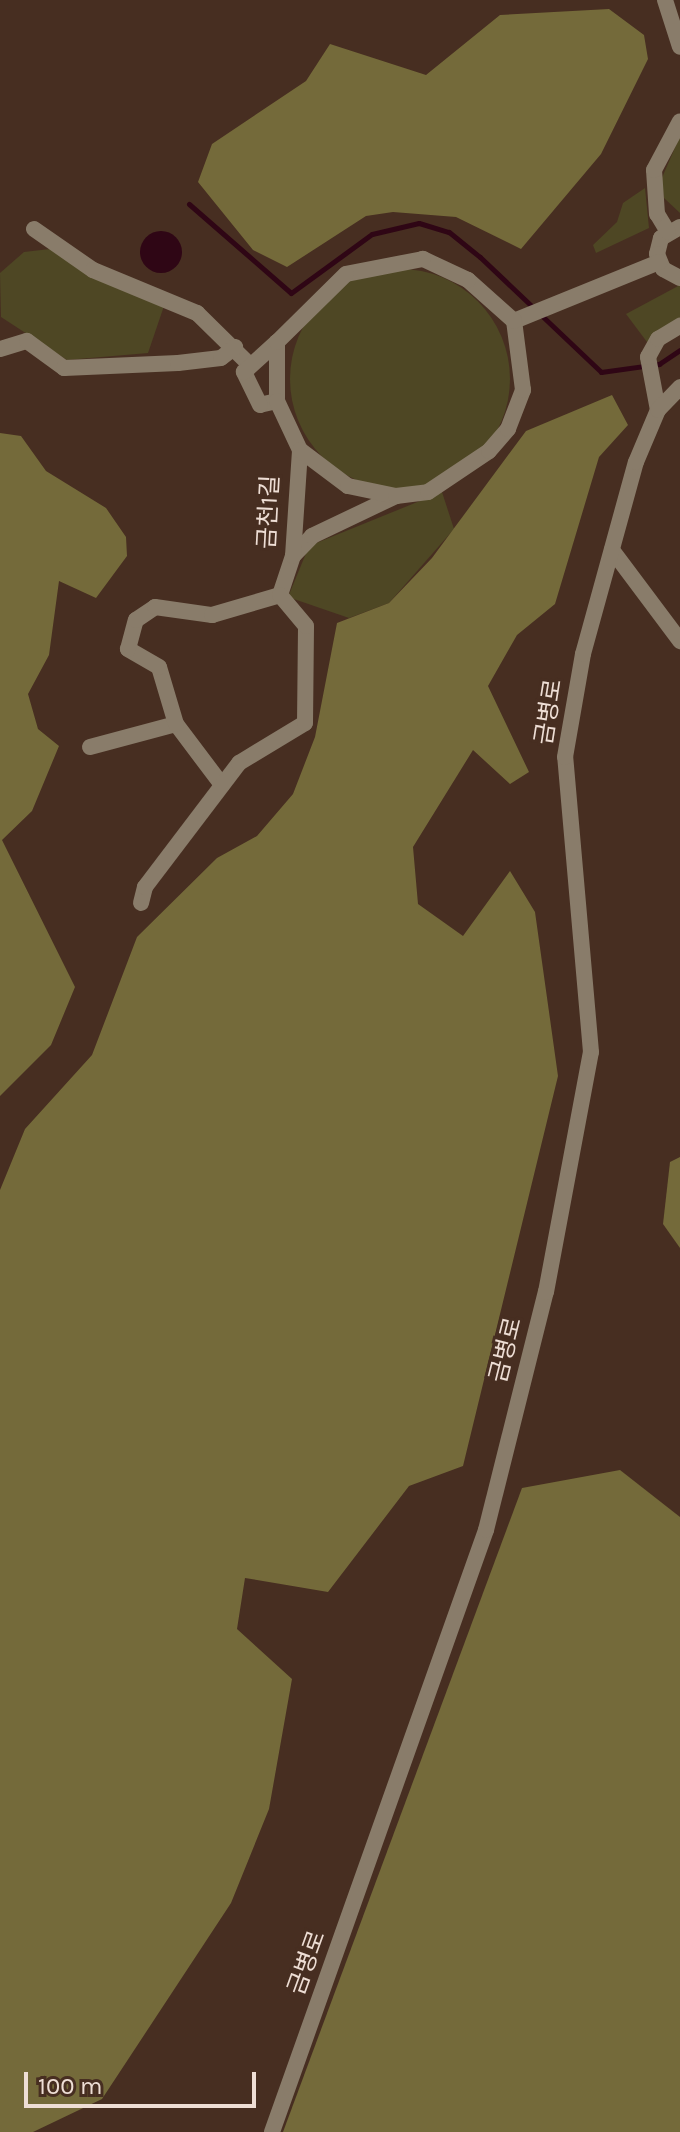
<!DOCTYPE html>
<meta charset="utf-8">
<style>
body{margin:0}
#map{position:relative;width:680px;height:2132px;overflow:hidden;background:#472e21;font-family:Karla,"Noto Sans KR",sans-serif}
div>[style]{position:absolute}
.green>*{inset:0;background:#4e4724}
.round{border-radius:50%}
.forest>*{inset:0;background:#746a3a}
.water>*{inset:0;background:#2f0615}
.stream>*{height:5px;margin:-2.5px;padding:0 2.5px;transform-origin:2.5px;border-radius:2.5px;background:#2f0615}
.minor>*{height:16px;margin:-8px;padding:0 8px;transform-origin:8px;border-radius:8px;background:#897c6a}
.tertiary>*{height:16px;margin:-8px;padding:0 8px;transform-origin:8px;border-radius:8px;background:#897c6a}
span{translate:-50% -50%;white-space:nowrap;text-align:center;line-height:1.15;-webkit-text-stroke:6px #472e21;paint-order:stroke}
.street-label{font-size:24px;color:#eeded5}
.scale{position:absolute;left:24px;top:2072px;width:232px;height:36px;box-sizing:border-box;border:4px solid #eeded5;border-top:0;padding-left:10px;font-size:24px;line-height:28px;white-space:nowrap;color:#eeded5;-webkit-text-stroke:6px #472e21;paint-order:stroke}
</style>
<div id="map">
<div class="green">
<div style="clip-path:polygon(680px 136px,680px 213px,664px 198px,661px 180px)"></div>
<div style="clip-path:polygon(645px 188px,649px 228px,596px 253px,593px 245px,617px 222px,623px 203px)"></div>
<div style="clip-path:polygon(50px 249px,164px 306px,148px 353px,67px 360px,1px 317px,0 273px,24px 252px)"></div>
<div class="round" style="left:290px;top:269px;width:220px;height:220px"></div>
<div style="clip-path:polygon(680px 285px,680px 320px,647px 342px,626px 314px)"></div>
<div style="clip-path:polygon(442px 492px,454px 529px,389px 603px,349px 618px,288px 597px,309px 546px)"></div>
</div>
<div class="forest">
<div style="clip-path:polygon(609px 9px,644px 35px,648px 59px,601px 154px,521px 249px,456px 217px,393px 212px,366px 216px,287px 267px,253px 250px,198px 182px,212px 144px,306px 81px,330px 44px,426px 75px,500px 15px)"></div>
<div style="clip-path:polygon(612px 395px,628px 425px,599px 457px,555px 604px,517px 635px,488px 686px,529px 772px,510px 784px,473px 750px,413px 847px,418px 904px,463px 936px,510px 871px,535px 912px,558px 1076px,463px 1466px,409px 1486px,328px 1592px,245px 1578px,237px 1629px,292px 1679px,269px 1809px,231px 1903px,102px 2099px,33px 2132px,0 2132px,0 1190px,25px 1129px,92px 1055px,137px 937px,217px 858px,257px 836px,293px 794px,315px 737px,337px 623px,389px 603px,432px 558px,526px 431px)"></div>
<div style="clip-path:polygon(0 433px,21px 436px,46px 471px,106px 508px,126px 537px,127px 556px,96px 598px,59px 581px,49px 655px,28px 694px,38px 729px,59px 746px,32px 811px,2px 840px,75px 987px,51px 1045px,0 1096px)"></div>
<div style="clip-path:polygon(680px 1157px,680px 1248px,663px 1224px,670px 1162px)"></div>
<div style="clip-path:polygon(620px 1470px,680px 1517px,680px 2132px,283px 2132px,522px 1488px)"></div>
</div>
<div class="water">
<div class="round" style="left:140px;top:231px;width:42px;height:42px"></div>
</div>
<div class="stream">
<div style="left:189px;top:204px;width:135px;rotate:41.1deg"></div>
<div style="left:291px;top:293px;width:100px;rotate:-36.1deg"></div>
<div style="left:372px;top:234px;width:48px;rotate:-13.2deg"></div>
<div style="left:419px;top:223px;width:31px;rotate:17deg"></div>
<div style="left:449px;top:232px;width:40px;rotate:39deg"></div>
<div style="left:480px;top:257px;width:167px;rotate:43.5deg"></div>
<div style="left:601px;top:372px;width:59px;rotate:-7.9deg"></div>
<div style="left:659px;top:364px;width:25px;rotate:-34deg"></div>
</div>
<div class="minor">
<div style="left:665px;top:0;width:49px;rotate:72.3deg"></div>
<div style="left:680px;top:227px;width:22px;rotate:150deg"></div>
<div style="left:661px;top:238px;width:16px;rotate:104deg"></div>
<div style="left:657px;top:254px;width:16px;rotate:68deg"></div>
<div style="left:663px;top:269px;width:19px;rotate:28deg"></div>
<div style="left:34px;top:229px;width:72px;rotate:34.8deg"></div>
<div style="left:93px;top:270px;width:113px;rotate:22.5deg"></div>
<div style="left:197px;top:313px;width:74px;rotate:44.5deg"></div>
<div style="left:668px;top:232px;width:21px;rotate:-121deg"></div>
<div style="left:657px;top:214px;width:44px;rotate:-93.9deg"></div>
<div style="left:654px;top:170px;width:55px;rotate:-62deg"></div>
<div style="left:514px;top:321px;width:157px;rotate:-22.1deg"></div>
<div style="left:0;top:349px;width:28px;rotate:-17deg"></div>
<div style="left:27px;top:341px;width:46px;rotate:36.1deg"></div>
<div style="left:64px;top:368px;width:114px;rotate:-2.5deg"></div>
<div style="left:178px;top:363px;width:43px;rotate:-6.6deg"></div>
<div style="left:221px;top:358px;width:18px;rotate:-38deg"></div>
<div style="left:277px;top:401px;width:17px;rotate:167deg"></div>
<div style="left:260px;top:405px;width:37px;rotate:-116deg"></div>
<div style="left:244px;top:372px;width:45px;rotate:-42.3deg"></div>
<div style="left:277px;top:342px;width:59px;rotate:90deg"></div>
<div style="left:277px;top:401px;width:54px;rotate:64.9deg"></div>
<div style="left:658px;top:410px;width:54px;rotate:-100.7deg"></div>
<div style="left:648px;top:357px;width:21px;rotate:-61deg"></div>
<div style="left:658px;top:339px;width:26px;rotate:-31deg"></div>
<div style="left:612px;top:550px;width:114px;rotate:53.2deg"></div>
<div style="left:293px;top:556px;width:28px;rotate:-46deg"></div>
<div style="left:312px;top:536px;width:93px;rotate:-25.5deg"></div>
<div style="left:90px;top:747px;width:89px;rotate:-15deg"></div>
<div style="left:222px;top:785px;width:76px;rotate:-127deg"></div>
<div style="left:176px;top:724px;width:59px;rotate:-106.6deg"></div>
<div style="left:159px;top:667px;width:36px;rotate:-150deg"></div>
<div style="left:128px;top:649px;width:30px;rotate:-75deg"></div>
<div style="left:136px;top:620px;width:23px;rotate:-34deg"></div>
<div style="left:155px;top:607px;width:58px;rotate:8deg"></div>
<div style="left:212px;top:615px;width:71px;rotate:-16.4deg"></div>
<div style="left:280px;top:595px;width:41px;rotate:-71.6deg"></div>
<div style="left:293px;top:556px;width:106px;rotate:-86.2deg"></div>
<div style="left:300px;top:450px;width:60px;rotate:36.9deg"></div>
<div style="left:348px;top:486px;width:49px;rotate:11.8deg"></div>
<div style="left:396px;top:496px;width:32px;rotate:-7deg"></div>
<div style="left:428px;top:492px;width:73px;rotate:-33.9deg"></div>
<div style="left:489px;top:451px;width:29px;rotate:-49deg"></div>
<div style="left:508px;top:429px;width:42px;rotate:-69deg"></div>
<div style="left:523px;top:390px;width:70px;rotate:-97.4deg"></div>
<div style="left:514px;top:321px;width:62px;rotate:-138.3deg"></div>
<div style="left:468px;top:280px;width:50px;rotate:-155deg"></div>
<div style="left:423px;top:259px;width:78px;rotate:169deg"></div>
<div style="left:346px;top:274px;width:97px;rotate:135.4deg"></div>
<div style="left:141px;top:903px;width:16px;rotate:-76deg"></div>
<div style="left:145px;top:887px;width:156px;rotate:-52.8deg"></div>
<div style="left:239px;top:763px;width:77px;rotate:-31.2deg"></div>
<div style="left:305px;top:723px;width:97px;rotate:-89.4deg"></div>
<div style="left:306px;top:626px;width:40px;rotate:-130deg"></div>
</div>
<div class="tertiary">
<div style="left:272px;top:2132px;width:639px;rotate:-70.43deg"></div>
<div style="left:486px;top:1530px;width:245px;rotate:-75.9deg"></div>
<div style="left:546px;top:1292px;width:244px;rotate:-79.4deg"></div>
<div style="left:591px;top:1052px;width:296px;rotate:-95deg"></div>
<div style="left:565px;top:757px;width:105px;rotate:-80.1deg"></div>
<div style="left:583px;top:654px;width:199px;rotate:-74.6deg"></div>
<div style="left:636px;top:462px;width:56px;rotate:-67.1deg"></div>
<div style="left:658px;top:410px;width:32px;rotate:-46deg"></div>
</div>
<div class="street-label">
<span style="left:269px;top:512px;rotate:-87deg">금천1길</span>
<span style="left:549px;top:712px;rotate:-81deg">금병로</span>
<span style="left:506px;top:1350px;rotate:-76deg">금병로</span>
<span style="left:307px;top:1963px;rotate:-70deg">금병로</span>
</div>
<div class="scale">100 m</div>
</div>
